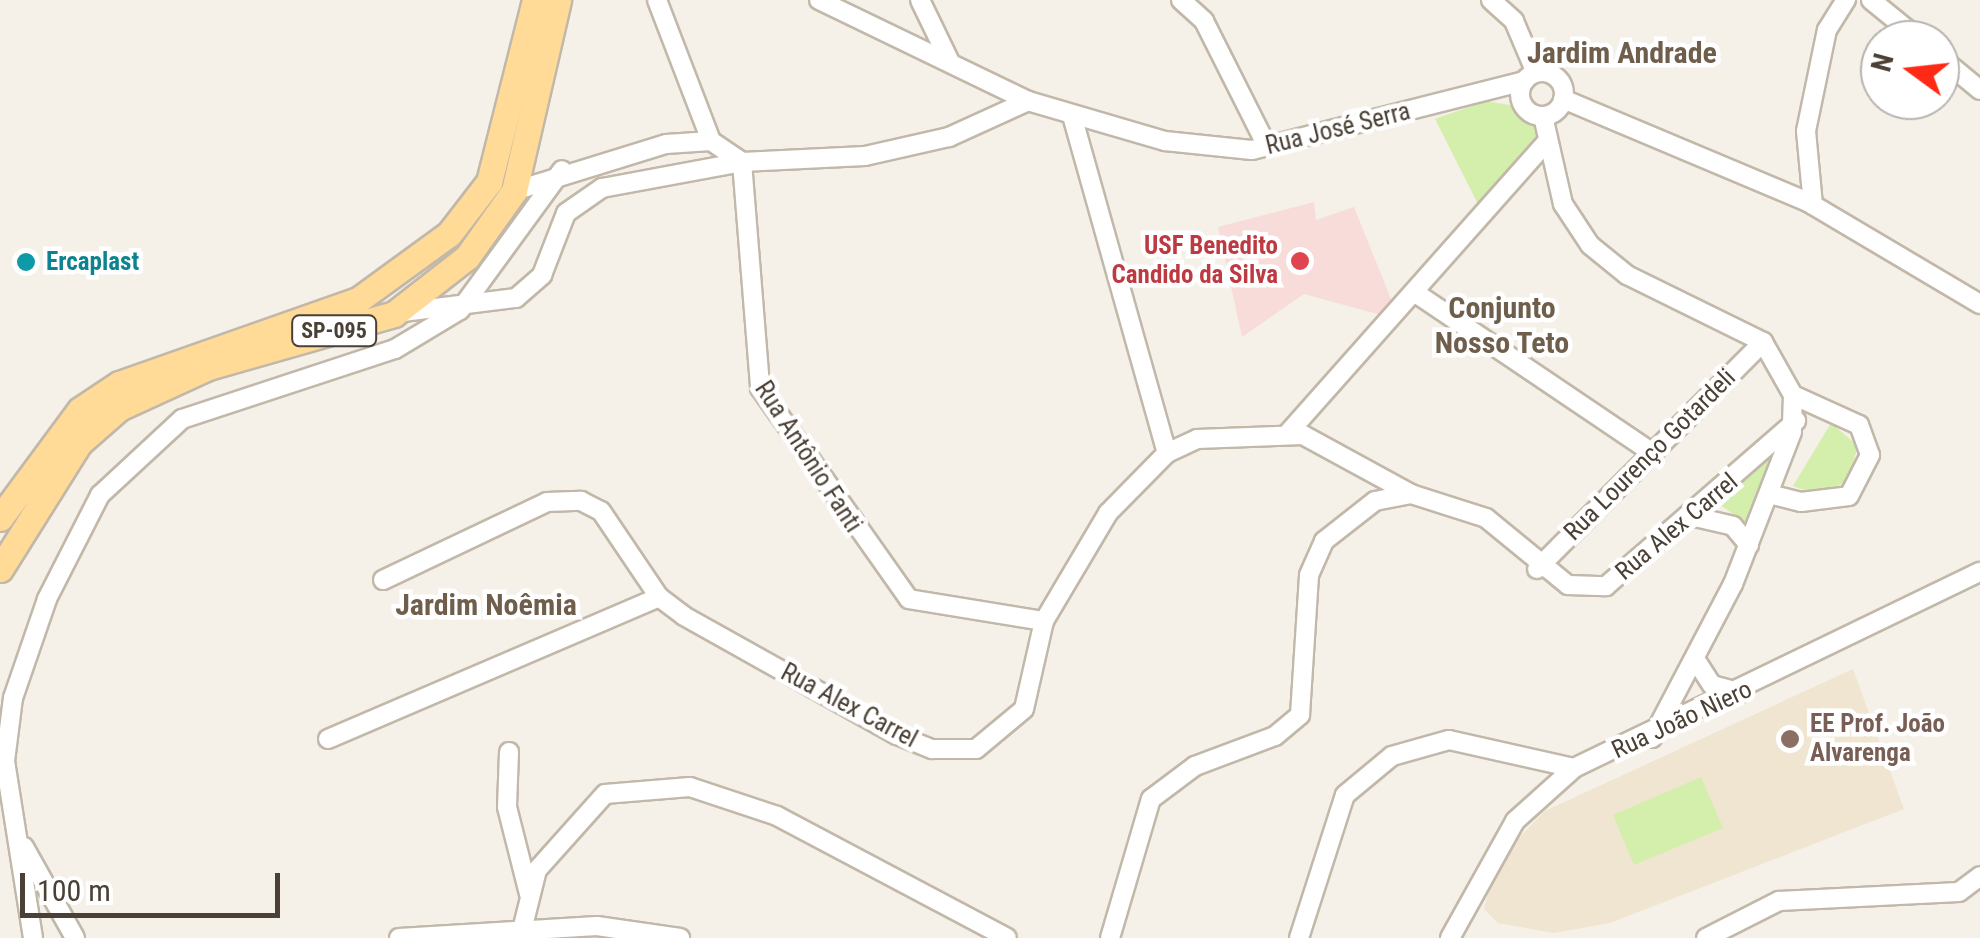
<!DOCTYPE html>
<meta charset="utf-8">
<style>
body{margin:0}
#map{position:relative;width:1980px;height:938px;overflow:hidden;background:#f5f0e8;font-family:"Roboto Condensed",sans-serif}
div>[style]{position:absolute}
.education>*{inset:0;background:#f0e5d0}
.medical>*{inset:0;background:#f7dcda}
.green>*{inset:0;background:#d4eeac}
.roads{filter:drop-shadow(2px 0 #c2b8a9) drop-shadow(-2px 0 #c2b8a9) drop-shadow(0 2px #c2b8a9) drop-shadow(0 -2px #c2b8a9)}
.minor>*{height:18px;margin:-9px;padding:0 9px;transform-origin:9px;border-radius:9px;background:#fff}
.minor>.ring{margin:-9px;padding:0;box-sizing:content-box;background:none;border:18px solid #fff;border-radius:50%}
.primary>*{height:25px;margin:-12.5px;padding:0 12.5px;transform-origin:12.5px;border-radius:12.5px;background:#ffdb97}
.dots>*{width:28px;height:28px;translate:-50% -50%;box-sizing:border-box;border:5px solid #fff;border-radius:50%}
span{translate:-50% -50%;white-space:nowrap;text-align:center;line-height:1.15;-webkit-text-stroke:9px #fff;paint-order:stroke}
.shield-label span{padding:2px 8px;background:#fff;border:2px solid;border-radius:8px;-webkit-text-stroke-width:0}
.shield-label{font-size:22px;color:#4a4035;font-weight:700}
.street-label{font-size:25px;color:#4a4035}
.health-label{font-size:25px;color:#be3a42;font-weight:700}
.right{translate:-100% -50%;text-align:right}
.culture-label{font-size:25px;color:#0d838f;font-weight:700}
.left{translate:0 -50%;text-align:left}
.education-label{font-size:25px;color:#785e54;font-weight:700}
.quarter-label{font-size:30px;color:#6e5e4b;font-weight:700}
.north{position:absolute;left:1860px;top:20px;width:100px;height:100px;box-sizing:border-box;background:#fff;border:2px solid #b7b3ae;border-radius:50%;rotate:285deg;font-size:28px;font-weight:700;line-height:40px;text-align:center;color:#4a4035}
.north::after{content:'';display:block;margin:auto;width:35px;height:45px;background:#ff2a15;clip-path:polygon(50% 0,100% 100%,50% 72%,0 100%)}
.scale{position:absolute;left:20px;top:873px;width:260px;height:45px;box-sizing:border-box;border:5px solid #4a4035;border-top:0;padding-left:12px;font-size:30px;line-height:35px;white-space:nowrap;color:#4a4035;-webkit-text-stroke:8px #fff;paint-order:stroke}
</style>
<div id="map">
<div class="education">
<div style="clip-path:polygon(1853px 669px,1904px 809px,1610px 923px,1554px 933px,1498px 923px,1484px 909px,1496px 862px,1545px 811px)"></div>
</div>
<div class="medical">
<div style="clip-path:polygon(1314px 202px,1316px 220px,1354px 207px,1393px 304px,1381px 315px,1304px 294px,1242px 337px,1218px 227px)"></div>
</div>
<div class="green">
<div style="clip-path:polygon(1486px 101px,1521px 107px,1538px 128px,1534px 145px,1479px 206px,1435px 119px)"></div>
<div style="clip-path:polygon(1831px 423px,1858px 446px,1847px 483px,1812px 493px,1793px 486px)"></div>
<div style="clip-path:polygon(1776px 448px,1767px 475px,1746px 523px,1719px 504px)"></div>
<div style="clip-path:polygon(1701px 777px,1723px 828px,1634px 865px,1613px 815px)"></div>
</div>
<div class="roads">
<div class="minor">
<div style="left:657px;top:0;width:151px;rotate:69deg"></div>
<div style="left:819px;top:0;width:232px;rotate:25.8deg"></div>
<div style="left:1028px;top:101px;width:143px;rotate:16.3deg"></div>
<div style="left:1165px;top:141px;width:87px;rotate:5.9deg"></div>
<div style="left:1252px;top:150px;width:281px;rotate:-14.2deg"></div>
<div style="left:920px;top:0;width:69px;rotate:64.2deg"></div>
<div style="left:1181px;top:0;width:31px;rotate:42deg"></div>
<div style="left:1204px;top:21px;width:140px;rotate:63.3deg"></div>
<div style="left:1491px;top:0;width:31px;rotate:42deg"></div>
<div style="left:1514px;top:21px;width:56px;rotate:67.1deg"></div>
<div style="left:1871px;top:0;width:63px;rotate:39.2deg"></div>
<div style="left:1940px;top:57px;width:52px;rotate:39.5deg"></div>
<div class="ring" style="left:1520px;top:72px;width:26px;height:26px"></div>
<div style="left:1563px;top:99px;width:266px;rotate:22.8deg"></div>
<div style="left:1808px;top:202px;width:200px;rotate:30.7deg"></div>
<div style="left:1543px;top:116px;width:90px;rotate:77.2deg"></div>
<div style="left:1563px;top:204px;width:49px;rotate:56.6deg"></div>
<div style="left:1590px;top:245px;width:48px;rotate:39deg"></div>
<div style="left:1627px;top:275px;width:152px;rotate:26.2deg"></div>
<div style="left:1763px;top:342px;width:61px;rotate:60.5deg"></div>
<div style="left:1793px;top:395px;width:37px;rotate:92deg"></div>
<div style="left:1792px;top:432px;width:163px;rotate:111.2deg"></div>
<div style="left:1733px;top:584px;width:174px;rotate:117.7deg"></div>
<div style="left:1073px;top:119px;width:347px;rotate:74.3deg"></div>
<div style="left:742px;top:162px;width:227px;rotate:85.4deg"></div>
<div style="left:760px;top:388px;width:258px;rotate:54.8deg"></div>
<div style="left:909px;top:599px;width:137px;rotate:9.3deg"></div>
<div style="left:514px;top:191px;width:159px;rotate:-17.2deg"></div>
<div style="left:666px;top:144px;width:45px;rotate:-3.8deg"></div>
<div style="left:711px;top:141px;width:37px;rotate:34deg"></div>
<div style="left:1813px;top:205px;width:74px;rotate:-95.4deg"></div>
<div style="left:1806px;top:131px;width:103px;rotate:-78.3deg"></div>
<div style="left:1827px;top:30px;width:36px;rotate:-58deg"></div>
<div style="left:1417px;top:294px;width:282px;rotate:34deg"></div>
<div style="left:395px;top:313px;width:122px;rotate:-7.1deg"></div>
<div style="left:516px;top:298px;width:35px;rotate:-41deg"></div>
<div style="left:542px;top:275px;width:66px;rotate:-68.8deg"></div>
<div style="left:566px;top:213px;width:44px;rotate:-34.8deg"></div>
<div style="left:602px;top:188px;width:142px;rotate:-10.5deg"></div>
<div style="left:742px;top:162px;width:123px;rotate:-2.8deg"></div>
<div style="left:865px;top:156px;width:86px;rotate:-12.7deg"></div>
<div style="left:949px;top:137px;width:87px;rotate:-24.5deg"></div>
<div style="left:1289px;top:432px;width:387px;rotate:-48.4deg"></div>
<div style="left:1769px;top:494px;width:33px;rotate:14deg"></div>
<div style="left:1801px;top:502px;width:48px;rotate:-7.1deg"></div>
<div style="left:1849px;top:496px;width:46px;rotate:-62.9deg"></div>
<div style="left:1870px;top:455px;width:32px;rotate:-110deg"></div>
<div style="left:1859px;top:425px;width:72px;rotate:-155.6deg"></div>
<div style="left:1695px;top:517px;width:39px;rotate:13deg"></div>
<div style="left:1733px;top:526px;width:25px;rotate:50deg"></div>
<div style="left:1537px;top:569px;width:320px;rotate:-45.1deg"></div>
<div style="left:383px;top:580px;width:182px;rotate:-25.4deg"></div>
<div style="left:547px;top:502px;width:34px;rotate:-2deg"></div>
<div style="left:581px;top:501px;width:22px;rotate:27deg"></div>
<div style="left:601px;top:511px;width:104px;rotate:56deg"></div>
<div style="left:659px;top:597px;width:31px;rotate:37deg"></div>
<div style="left:684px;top:616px;width:244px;rotate:29.2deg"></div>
<div style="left:897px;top:735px;width:38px;rotate:22deg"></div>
<div style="left:932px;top:749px;width:44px"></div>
<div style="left:976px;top:749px;width:62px;rotate:-39.8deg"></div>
<div style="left:1024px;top:709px;width:90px;rotate:-77.2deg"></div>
<div style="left:1044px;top:621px;width:126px;rotate:-59.3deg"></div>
<div style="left:1108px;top:513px;width:84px;rotate:-45.5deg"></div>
<div style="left:1167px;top:453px;width:33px;rotate:-25deg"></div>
<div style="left:1197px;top:439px;width:106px;rotate:-2.2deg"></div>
<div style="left:1303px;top:435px;width:123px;rotate:28.6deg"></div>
<div style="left:1411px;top:494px;width:79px;rotate:17.7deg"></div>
<div style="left:1486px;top:518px;width:106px;rotate:39.3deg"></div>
<div style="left:1568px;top:585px;width:38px;rotate:2deg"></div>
<div style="left:1606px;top:586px;width:252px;rotate:-41deg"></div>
<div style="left:1695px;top:659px;width:31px;rotate:57deg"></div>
<div style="left:1712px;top:685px;width:30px;rotate:15deg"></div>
<div style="left:328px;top:739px;width:360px;rotate:-23.2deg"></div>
<div style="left:509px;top:752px;width:55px;rotate:92.1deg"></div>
<div style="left:507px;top:807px;width:90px;rotate:75.8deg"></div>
<div style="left:24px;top:847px;width:104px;rotate:60.7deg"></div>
<div style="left:522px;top:930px;width:62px;rotate:-76deg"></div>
<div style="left:537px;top:870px;width:102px;rotate:-48.2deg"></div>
<div style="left:605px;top:794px;width:85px;rotate:-4.7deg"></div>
<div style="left:690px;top:787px;width:92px;rotate:18.4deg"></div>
<div style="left:777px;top:816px;width:260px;rotate:27.9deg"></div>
<div style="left:33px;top:938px;width:179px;rotate:-99deg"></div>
<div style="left:5px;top:761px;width:64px;rotate:-82.8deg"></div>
<div style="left:13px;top:698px;width:105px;rotate:-71deg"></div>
<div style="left:47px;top:599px;width:117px;rotate:-63deg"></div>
<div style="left:100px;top:495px;width:112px;rotate:-42.8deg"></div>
<div style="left:182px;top:419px;width:224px;rotate:-18.2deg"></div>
<div style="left:395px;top:349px;width:76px;rotate:-31deg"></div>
<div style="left:460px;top:310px;width:173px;rotate:-53.9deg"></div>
<div style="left:399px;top:938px;width:198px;rotate:-3.5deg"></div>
<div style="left:597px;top:926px;width:84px;rotate:8.2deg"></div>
<div style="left:1110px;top:938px;width:145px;rotate:-73.6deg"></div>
<div style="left:1151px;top:799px;width:55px;rotate:-36.9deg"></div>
<div style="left:1195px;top:766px;width:85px;rotate:-20.6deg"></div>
<div style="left:1275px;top:736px;width:33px;rotate:-40deg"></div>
<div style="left:1300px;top:715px;width:140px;rotate:-86.3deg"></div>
<div style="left:1309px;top:575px;width:37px;rotate:-66deg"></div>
<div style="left:1324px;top:541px;width:65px;rotate:-38.1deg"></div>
<div style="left:1375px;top:501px;width:37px;rotate:-11deg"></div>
<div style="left:1299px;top:938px;width:150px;rotate:-72.2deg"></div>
<div style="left:1345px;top:795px;width:61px;rotate:-39.7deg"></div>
<div style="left:1392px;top:756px;width:59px;rotate:-15.7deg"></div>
<div style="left:1449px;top:740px;width:128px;rotate:12.6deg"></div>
<div style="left:1450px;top:938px;width:134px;rotate:-60.9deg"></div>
<div style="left:1515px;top:821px;width:79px;rotate:-41.9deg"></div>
<div style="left:1574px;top:768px;width:451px;rotate:-25.8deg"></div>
<div style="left:1706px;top:938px;width:82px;rotate:-26.9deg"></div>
<div style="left:1779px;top:901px;width:180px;rotate:-2.9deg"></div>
<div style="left:1959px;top:892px;width:26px;rotate:-37deg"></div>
</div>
<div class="primary">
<div style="left:0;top:518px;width:134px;rotate:-53.5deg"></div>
<div style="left:80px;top:410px;width:47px;rotate:-33.7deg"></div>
<div style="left:119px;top:384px;width:253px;rotate:-19.4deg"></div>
<div style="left:358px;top:300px;width:112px;rotate:-36deg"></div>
<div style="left:449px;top:234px;width:66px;rotate:-52.4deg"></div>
<div style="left:489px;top:182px;width:188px;rotate:-75.8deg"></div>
<div style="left:0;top:569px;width:149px;rotate:-57.9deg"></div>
<div style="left:79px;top:443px;width:53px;rotate:-41.2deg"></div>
<div style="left:119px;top:408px;width:98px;rotate:-24.7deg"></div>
<div style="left:208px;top:367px;width:193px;rotate:-15.9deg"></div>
<div style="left:394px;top:314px;width:93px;rotate:-38deg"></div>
<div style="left:467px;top:257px;width:81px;rotate:-54.5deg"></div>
<div style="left:514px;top:191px;width:196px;rotate:-77deg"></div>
</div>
</div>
<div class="dots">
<div style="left:1300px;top:261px;background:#e0444e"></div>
<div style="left:26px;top:262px;background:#0f9aa8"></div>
<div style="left:1790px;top:739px;background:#8d6e63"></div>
</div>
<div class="shield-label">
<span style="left:334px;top:331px">SP-095</span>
</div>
<div class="street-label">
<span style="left:1338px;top:129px;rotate:-14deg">Rua José Serra</span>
<span style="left:1650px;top:455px;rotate:-45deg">Rua Lourenço Gotardeli</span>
<span style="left:808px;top:457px;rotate:57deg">Rua Antônio Fanti</span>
<span style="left:1677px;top:527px;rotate:-40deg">Rua Alex Carrel</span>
<span style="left:849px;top:706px;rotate:28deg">Rua Alex Carrel</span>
<span style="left:1682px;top:720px;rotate:-25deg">Rua João Niero</span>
</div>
<div class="health-label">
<span class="right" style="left:1278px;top:261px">USF Benedito<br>Candido da Silva</span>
</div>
<div class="culture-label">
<span class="left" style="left:46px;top:262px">Ercaplast</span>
</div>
<div class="education-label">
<span class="left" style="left:1810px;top:739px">EE Prof. João<br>Alvarenga</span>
</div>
<div class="quarter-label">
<span style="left:1622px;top:53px">Jardim Andrade</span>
<span style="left:1502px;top:325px">Conjunto<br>Nosso Teto</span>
<span style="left:486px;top:605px">Jardim Noêmia</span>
</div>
<div class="north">N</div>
<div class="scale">100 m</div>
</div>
